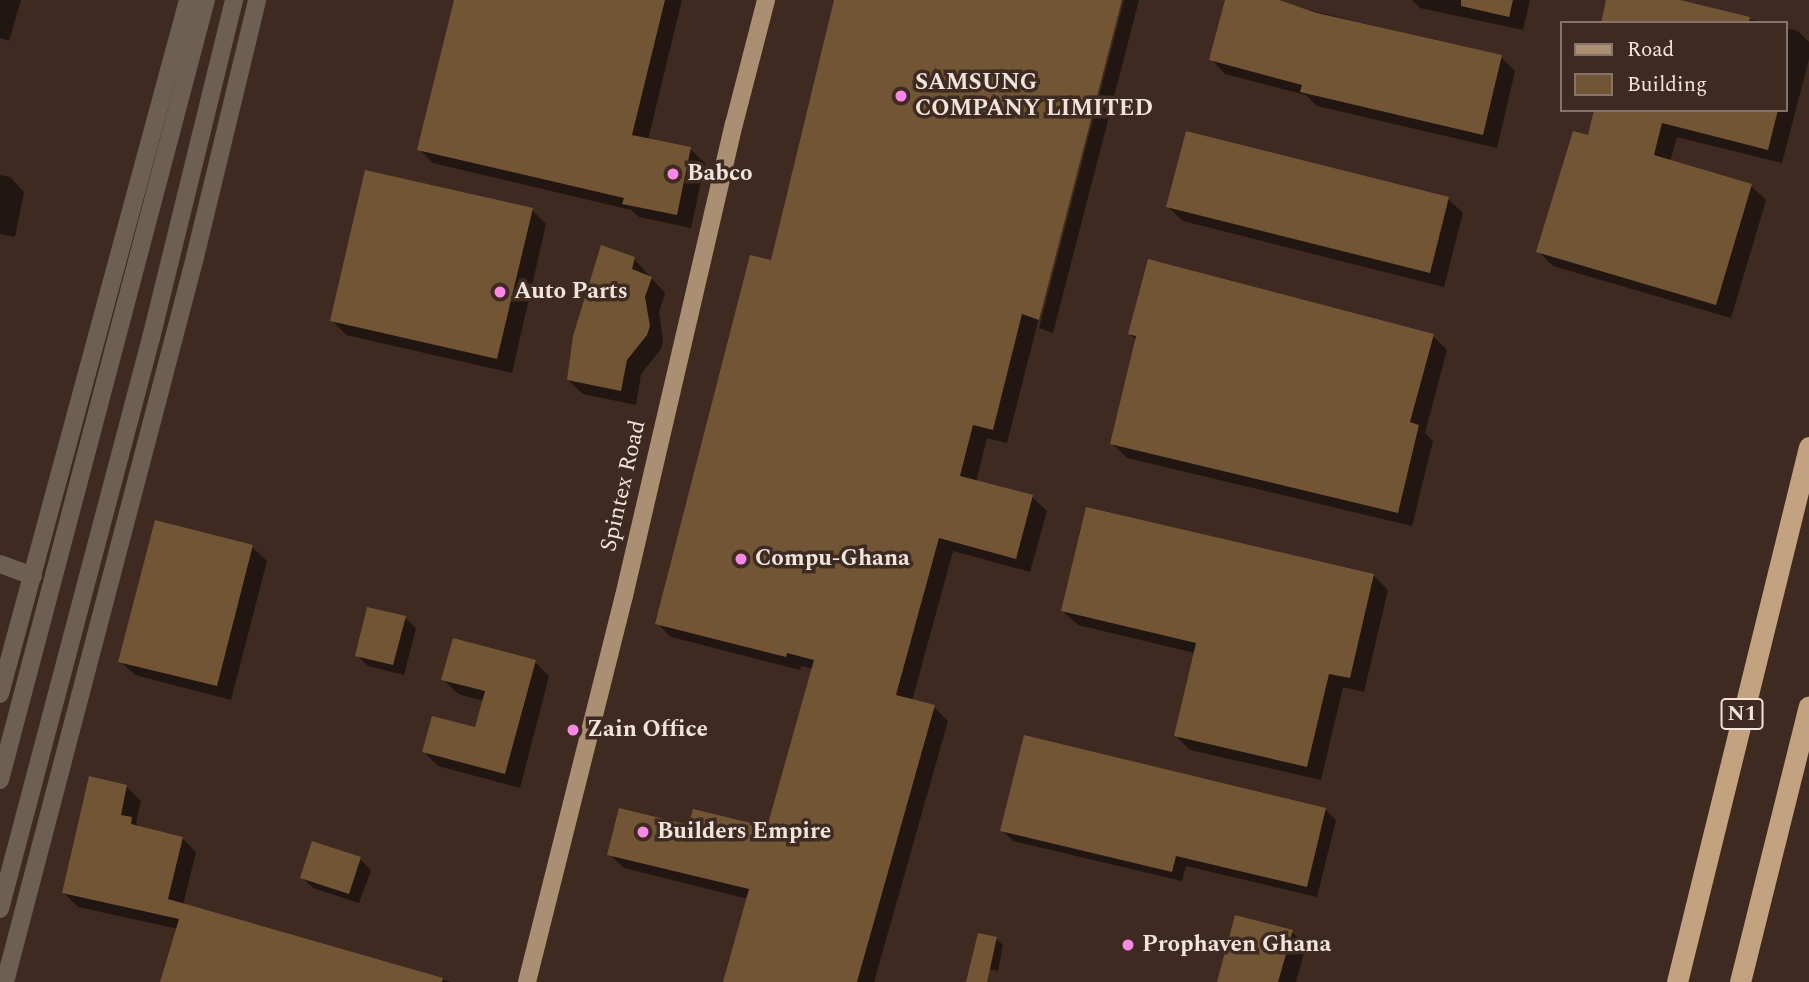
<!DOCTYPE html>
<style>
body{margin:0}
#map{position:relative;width:1809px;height:982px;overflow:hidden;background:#3e2a20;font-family:Spectral,serif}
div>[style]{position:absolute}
.shadow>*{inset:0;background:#0007}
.building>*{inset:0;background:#715534}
.minor>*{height:18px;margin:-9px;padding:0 9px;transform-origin:9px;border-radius:9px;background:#6d6052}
.major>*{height:18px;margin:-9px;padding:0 9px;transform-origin:9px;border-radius:9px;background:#aa8f72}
.highway>*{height:21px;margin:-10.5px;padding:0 10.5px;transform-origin:10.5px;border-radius:10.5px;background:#c2a27f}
.dots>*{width:19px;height:19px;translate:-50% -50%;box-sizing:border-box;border:4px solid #3e2a20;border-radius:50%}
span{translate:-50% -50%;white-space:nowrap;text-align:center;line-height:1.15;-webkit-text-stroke:7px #3e2a20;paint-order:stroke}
.shield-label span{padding:2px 5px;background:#3e2a20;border:2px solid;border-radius:5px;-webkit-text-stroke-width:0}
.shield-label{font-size:21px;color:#f2e4dd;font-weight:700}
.poi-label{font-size:23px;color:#f2e4dd;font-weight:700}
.left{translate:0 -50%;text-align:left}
.street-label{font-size:23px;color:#f2e4dd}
.legend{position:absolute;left:1560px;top:21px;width:228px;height:91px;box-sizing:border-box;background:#3e2a20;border:2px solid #86746c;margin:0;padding:9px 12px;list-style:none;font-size:21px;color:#f2e4dd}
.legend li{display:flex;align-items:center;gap:14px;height:35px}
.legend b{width:35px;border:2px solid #86746c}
</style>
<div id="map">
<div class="shadow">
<div style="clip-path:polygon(0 0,21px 0,9px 41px,0 38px)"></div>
<div style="clip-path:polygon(456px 0,682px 0,648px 140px,690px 149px,705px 163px,691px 228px,639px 217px,631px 210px,433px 163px,419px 149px)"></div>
<div style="clip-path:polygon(836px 0,1120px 0,1007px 443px,987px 438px,976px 482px,1032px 497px,1047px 511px,1030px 572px,953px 551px,912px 701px,934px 707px,948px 721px,874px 982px,725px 982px,748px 899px,624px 868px,609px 854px,690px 828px,768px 829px,814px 669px,801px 666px,800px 670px,671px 637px,657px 623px,772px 262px)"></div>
<div style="clip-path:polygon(1124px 0,1139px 0,1053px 333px,1039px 328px)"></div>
<div style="clip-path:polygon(1227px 0,1268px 0,1501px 57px,1515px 71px,1497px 148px,1317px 106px,1306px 95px,1225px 74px,1211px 59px)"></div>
<div style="clip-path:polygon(1412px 0,1530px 0,1523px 30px,1420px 8px)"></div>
<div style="clip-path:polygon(1608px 0,1673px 0,1764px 23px,1602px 23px)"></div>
<div style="clip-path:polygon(1786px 28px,1798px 31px,1809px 42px,1809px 59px,1782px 163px,1677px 137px,1670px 162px,1751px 186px,1766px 200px,1731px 318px,1553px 266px,1538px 251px,1589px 138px,1595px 115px,1590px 110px,1786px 110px)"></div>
<div style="clip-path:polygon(0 175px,10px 177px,24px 192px,15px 237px,0 234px)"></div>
<div style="clip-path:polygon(1448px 199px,1463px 213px,1444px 287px,1183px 221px,1168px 207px)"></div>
<div style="clip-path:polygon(532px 210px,546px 224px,512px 373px,346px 335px,332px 320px)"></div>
<div style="clip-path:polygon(634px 259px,665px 293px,659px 312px,663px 341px,661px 349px,641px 374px,636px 405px,583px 394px,568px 380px)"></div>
<div style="clip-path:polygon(1129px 333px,1433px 336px,1447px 350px,1425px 433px,1433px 441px,1412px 526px,1127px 458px,1112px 443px,1137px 341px)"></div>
<div style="clip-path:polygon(252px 547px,267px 561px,231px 700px,135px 675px,120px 661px)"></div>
<div style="clip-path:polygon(1374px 576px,1388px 590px,1364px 692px,1343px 687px,1321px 780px,1190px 750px,1176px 736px,1195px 653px,1078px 625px,1063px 611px)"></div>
<div style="clip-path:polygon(405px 618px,416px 628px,404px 675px,368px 666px,357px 655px)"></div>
<div style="clip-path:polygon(535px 662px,549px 676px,520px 788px,438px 766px,424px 752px,476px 729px,484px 701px,458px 694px,443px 679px)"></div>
<div style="clip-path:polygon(126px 786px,141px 801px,136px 823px,141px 828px,182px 838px,196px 852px,183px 905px,451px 982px,162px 982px,178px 929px,78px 907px,64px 893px)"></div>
<div style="clip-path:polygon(1325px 809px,1336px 820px,1317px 897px,1186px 866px,1182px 881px,1013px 841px,1002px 830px)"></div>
<div style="clip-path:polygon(360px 859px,371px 870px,359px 903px,313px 888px,302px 877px)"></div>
<div style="clip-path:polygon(1292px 932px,1306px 946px,1296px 982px,1219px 982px)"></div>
<div style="clip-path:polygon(996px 939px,1003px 945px,998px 971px,980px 967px)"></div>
</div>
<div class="building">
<div style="clip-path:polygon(454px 0,665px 0,632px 135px,691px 147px,677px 215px,622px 204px,624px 198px,417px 150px)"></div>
<div style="clip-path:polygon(834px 0,1122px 0,1039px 320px,1022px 314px,993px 430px,973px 425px,960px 476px,1033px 495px,1016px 559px,939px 538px,896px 695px,935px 705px,857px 982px,723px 982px,749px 889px,607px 855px,619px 808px,689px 825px,693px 809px,767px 827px,814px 660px,787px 653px,786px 657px,655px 624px,750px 255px,771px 260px)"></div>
<div style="clip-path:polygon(1225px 0,1279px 0,1317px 13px,1502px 55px,1483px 135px,1300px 92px,1302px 85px,1209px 60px)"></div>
<div style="clip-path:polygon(1461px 0,1513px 0,1509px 17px,1461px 6px)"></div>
<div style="clip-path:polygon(1606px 0,1680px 0,1750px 17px,1749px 23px,1601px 23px)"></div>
<div style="clip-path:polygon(1594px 110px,1778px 110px,1768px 150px,1662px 123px,1654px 155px,1752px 184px,1716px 305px,1536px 252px,1573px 131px,1588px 135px)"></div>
<div style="clip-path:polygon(1186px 131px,1449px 197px,1430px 273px,1166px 207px)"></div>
<div style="clip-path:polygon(365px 170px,533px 208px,497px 359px,330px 321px)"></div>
<div style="clip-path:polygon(601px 245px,635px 257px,632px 269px,652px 277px,645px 297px,650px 326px,647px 335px,627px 360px,621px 391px,567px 380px,573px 336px)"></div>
<div style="clip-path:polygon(1148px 259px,1434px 334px,1410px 422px,1419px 425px,1398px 513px,1110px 444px,1136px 336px,1128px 334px)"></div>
<div style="clip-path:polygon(1086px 507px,1374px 574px,1350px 678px,1329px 674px,1307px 767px,1174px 736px,1196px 643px,1061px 611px)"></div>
<div style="clip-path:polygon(155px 520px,253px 545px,217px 686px,118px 662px)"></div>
<div style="clip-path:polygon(367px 607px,406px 616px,393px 665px,355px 656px)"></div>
<div style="clip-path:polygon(453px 638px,536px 660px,505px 774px,422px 752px,432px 716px,475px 727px,485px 691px,441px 680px)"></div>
<div style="clip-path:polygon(1024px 735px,1326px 808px,1307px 887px,1176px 856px,1172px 872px,1000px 831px)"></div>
<div style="clip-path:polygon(89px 776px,127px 785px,121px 815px,132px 817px,131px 824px,183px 837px,168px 899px,443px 978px,442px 982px,160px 982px,179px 919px,62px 893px)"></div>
<div style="clip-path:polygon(312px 841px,361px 857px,349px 894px,300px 878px)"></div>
<div style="clip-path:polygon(1235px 915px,1293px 930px,1278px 982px,1217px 982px)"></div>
<div style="clip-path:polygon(978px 933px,997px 937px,987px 982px,966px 982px)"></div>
</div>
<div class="minor">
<div style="left:0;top:564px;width:35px;rotate:20deg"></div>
<div style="left:0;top:694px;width:719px;rotate:-74.84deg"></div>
<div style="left:0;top:780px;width:807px;rotate:-75.21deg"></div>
<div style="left:0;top:909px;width:591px;rotate:-75.19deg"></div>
<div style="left:151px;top:338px;width:348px;rotate:-76.2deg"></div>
<div style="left:5px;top:982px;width:749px;rotate:-75.31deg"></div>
<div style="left:195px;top:257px;width:264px;rotate:-76.4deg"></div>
</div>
<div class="major">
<div style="left:527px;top:982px;width:398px;rotate:-75.9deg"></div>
<div style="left:624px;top:596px;width:485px;rotate:-76.9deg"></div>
<div style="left:734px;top:124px;width:128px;rotate:-75.5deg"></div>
</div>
<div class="highway">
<div style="left:1677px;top:982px;width:551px;rotate:-76.14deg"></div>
<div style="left:1740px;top:982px;width:284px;rotate:-76deg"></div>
</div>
<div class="dots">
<div style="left:901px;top:96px;background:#fb87e6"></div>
<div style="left:673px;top:174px;background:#fb87e6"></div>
<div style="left:500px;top:292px;background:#fb87e6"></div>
<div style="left:741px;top:559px;background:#fb87e6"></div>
<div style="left:573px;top:730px;background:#fb87e6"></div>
<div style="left:643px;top:832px;background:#fb87e6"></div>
<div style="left:1128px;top:945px;background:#fb87e6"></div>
</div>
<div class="shield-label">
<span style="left:1742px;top:714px">N1</span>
</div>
<div class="poi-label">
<span class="left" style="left:915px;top:96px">SAMSUNG<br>COMPANY LIMITED</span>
<span class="left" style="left:687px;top:174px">Babco</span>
<span class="left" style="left:514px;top:292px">Auto Parts</span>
<span class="left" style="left:755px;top:559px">Compu-Ghana</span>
<span class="left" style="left:587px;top:730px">Zain Office</span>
<span class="left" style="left:657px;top:832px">Builders Empire</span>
<span class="left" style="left:1142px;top:945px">Prophaven Ghana</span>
</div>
<div class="street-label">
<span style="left:624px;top:486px;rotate:-77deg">Spintex Road</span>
</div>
<ul class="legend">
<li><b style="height:9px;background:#aa8f72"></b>Road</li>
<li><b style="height:19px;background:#715534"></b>Building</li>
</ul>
</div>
